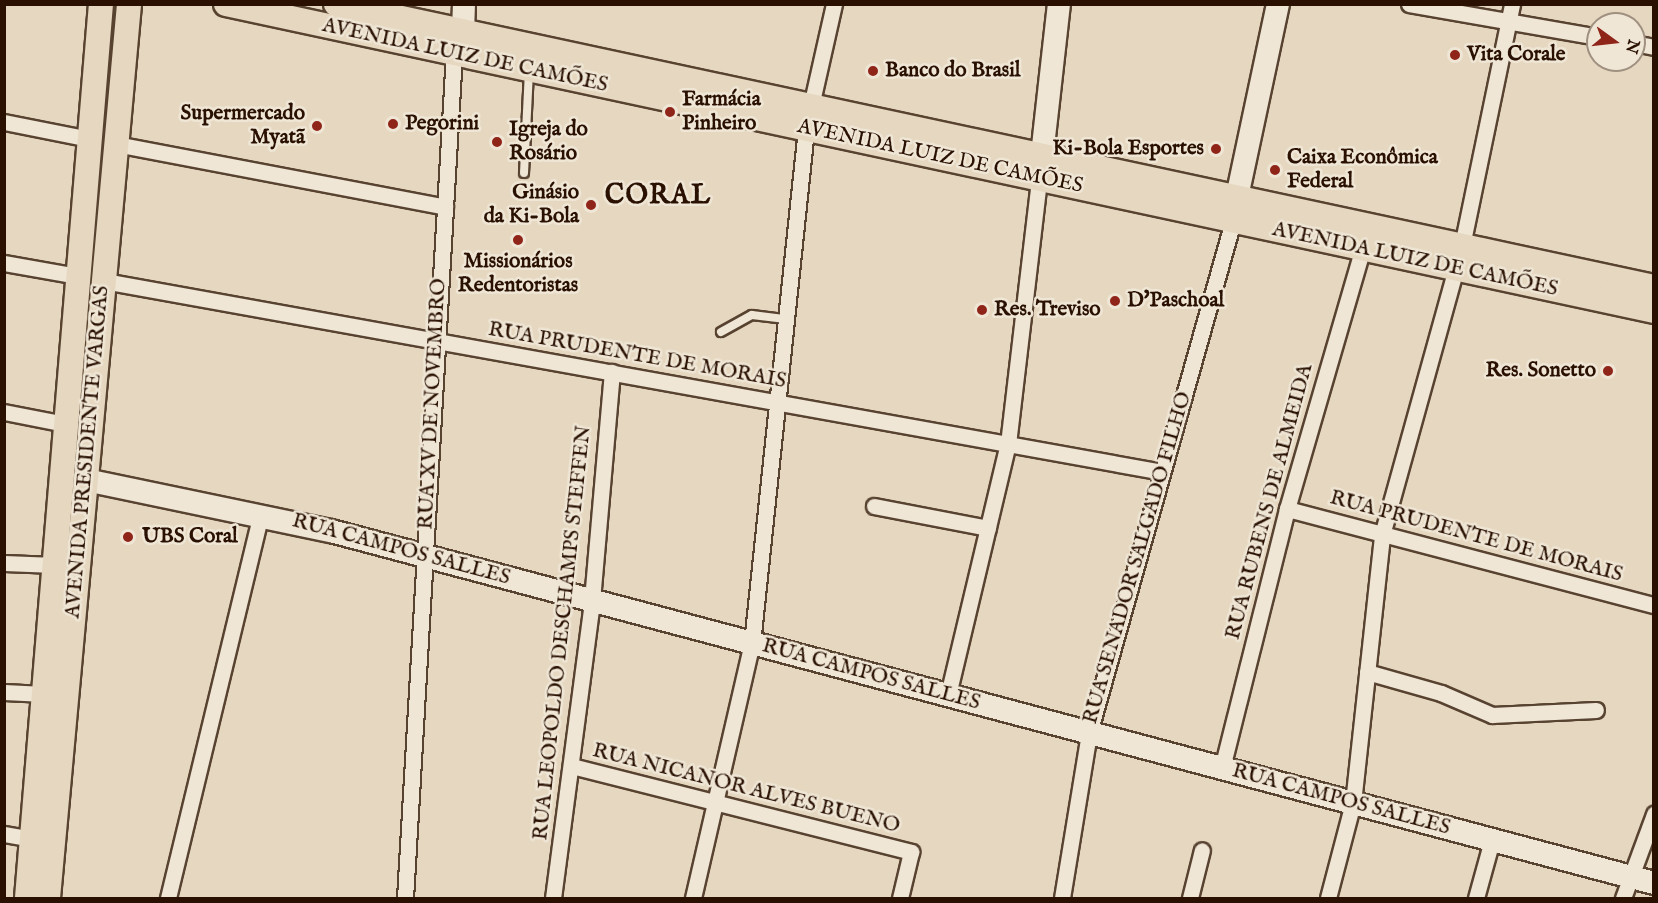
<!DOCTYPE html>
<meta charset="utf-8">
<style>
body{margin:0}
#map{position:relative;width:1658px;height:903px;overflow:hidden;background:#e6d8c0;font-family:"IM FELL English",serif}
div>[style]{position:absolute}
.green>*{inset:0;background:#c6b69f}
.roads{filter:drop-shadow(2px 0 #584230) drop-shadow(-2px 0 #584230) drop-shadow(0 2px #584230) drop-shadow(0 -2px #584230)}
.lane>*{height:8px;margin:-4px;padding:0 4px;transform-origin:4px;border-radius:4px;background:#efe6d6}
.street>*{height:15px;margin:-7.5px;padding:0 7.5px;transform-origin:7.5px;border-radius:7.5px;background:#efe6d6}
.secondary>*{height:22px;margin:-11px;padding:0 11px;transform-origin:11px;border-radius:11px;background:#efe6d6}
.primary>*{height:24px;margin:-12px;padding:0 12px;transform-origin:12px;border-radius:12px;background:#e6d8c0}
.dots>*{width:16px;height:16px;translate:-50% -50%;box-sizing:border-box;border:3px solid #efe6d6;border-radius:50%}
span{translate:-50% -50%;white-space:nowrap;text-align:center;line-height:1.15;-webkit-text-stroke:5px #efe6d6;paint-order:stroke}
.poi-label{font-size:21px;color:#291000;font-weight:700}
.left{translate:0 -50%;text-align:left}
.right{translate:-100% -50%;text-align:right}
.street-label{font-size:21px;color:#291000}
.district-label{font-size:27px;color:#291000;font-weight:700;letter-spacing:1.5px}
.frame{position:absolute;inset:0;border:6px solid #291000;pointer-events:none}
.north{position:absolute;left:1586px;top:12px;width:60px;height:60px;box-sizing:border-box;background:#efe6d6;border:2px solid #a09080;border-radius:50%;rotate:105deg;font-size:16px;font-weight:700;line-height:24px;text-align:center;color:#291000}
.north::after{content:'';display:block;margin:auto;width:21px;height:27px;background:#8f2418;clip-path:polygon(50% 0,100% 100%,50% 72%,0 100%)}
</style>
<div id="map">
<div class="green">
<div style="clip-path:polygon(107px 5px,119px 5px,93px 264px,91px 263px)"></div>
</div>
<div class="roads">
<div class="lane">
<div style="left:524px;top:173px;width:102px;rotate:-87.2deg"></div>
<div style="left:721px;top:332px;width:35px;rotate:-29deg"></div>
<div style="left:752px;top:315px;width:34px;rotate:7deg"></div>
</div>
<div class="street">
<div style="left:1409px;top:4px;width:192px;rotate:9.9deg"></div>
<div style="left:1634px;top:43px;width:20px;rotate:11deg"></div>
<div style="left:811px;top:106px;width:105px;rotate:-77.3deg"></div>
<div style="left:4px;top:122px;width:88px;rotate:11.2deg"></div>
<div style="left:116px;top:144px;width:335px;rotate:10.8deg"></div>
<div style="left:1462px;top:246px;width:247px;rotate:-78.3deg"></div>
<div style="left:4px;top:263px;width:75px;rotate:10deg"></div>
<div style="left:104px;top:281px;width:1075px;rotate:10.23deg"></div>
<div style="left:4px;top:412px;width:63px;rotate:11deg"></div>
<div style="left:874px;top:506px;width:116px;rotate:10.9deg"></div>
<div style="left:1287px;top:509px;width:379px;rotate:14.7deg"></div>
<div style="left:4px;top:563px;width:51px;rotate:2.2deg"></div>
<div style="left:1367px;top:672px;width:77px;rotate:15.8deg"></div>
<div style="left:1441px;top:693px;width:56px;rotate:23.3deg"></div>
<div style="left:1492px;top:715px;width:104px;rotate:-2.8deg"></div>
<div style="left:4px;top:692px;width:40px;rotate:2.9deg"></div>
<div style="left:948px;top:695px;width:258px;rotate:-76.6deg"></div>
<div style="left:1008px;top:444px;width:267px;rotate:-83.3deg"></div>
<div style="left:572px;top:766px;width:350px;rotate:14.2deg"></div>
<div style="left:911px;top:852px;width:47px;rotate:103.4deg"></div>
<div style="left:1222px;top:768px;width:267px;rotate:-75.9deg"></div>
<div style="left:1287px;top:509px;width:272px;rotate:-73.8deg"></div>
<div style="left:4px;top:834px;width:28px;rotate:10deg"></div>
<div style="left:168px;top:898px;width:395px;rotate:-76.4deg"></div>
<div style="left:405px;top:898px;width:846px;rotate:-86.68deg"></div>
<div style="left:553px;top:898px;width:301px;rotate:-82.5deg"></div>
<div style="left:592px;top:600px;width:229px;rotate:-85deg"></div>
<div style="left:693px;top:898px;width:262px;rotate:-77deg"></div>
<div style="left:752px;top:643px;width:517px;rotate:-84deg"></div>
<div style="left:1062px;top:898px;width:167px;rotate:-80.7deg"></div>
<div style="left:1089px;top:733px;width:532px;rotate:-74.29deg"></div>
<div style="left:1190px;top:898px;width:49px;rotate:-76deg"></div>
<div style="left:1328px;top:898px;width:98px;rotate:-75.3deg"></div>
<div style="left:1353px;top:803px;width:270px;rotate:-83.8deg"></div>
<div style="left:1382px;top:535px;width:276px;rotate:-74.5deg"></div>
<div style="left:1476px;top:898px;width:60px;rotate:-74.6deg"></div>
<div style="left:1623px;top:898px;width:90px;rotate:-69.7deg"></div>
</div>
<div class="secondary">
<div style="left:463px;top:32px;width:28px;rotate:-88deg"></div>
<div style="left:1040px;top:173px;width:170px;rotate:-83.6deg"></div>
<div style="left:1237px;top:197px;width:197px;rotate:-78deg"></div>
<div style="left:86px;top:480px;width:250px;rotate:11.8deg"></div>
<div style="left:331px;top:531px;width:1369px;rotate:14.9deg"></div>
</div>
<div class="primary">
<div style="left:226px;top:4px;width:1461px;rotate:12.13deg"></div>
<div style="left:336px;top:4px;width:1348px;rotate:12.12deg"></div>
<div style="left:27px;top:898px;width:897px;rotate:-85.27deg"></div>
<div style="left:48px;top:898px;width:898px;rotate:-84.82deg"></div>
</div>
</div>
<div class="dots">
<div style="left:1455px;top:55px;background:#8f2418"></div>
<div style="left:873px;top:71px;background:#8f2418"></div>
<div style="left:670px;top:112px;background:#8f2418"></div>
<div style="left:393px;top:124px;background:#8f2418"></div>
<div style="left:317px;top:126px;background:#8f2418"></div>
<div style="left:497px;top:142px;background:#8f2418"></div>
<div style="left:1216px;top:149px;background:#8f2418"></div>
<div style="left:1275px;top:170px;background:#8f2418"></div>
<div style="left:591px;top:205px;background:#8f2418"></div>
<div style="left:518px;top:240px;background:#8f2418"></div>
<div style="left:1115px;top:301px;background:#8f2418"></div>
<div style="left:982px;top:310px;background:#8f2418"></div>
<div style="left:1608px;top:371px;background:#8f2418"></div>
<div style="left:128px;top:537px;background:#8f2418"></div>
</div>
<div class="poi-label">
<span class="left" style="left:1467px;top:55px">Vita Corale</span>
<span class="left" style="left:885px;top:71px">Banco do Brasil</span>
<span class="left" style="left:682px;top:112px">Farmácia<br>Pinheiro</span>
<span class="right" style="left:305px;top:126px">Supermercado<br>Myatã</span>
<span class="left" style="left:405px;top:124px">Pegorini</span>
<span class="left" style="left:509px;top:142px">Igreja do<br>Rosário</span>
<span class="right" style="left:1204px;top:149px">Ki-Bola Esportes</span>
<span class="left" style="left:1287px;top:170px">Caixa Econômica<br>Federal</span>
<span class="right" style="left:579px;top:205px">Ginásio<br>da Ki-Bola</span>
<span style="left:518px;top:274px">Missionários<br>Redentoristas</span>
<span class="left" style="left:1127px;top:301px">D'Paschoal</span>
<span class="left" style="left:994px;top:310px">Res. Treviso</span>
<span class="right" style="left:1596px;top:371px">Res. Sonetto</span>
<span class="left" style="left:142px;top:537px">UBS Coral</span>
</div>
<div class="street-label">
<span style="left:465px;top:56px;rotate:12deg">AVENIDA LUIZ DE CAMÕES</span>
<span style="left:940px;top:157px;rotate:12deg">AVENIDA LUIZ DE CAMÕES</span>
<span style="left:1415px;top:260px;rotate:12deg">AVENIDA LUIZ DE CAMÕES</span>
<span style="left:637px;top:356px;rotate:10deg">RUA PRUDENTE DE MORAIS</span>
<span style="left:433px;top:404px;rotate:-87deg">RUA XV DE NOVEMBRO</span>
<span style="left:88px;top:452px;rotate:-85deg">AVENIDA PRESIDENTE VARGAS</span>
<span style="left:1270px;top:502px;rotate:-75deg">RUA RUBENS DE ALMEIDA</span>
<span style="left:1476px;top:537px;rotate:15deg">RUA PRUDENTE DE MORAIS</span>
<span style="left:401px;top:550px;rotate:15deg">RUA CAMPOS SALLES</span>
<span style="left:1138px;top:558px;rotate:-74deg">RUA SENADOR SALGADO FILHO</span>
<span style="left:563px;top:633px;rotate:-84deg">RUA LEOPOLDO DESCHAMPS STEFFEN</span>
<span style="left:871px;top:675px;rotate:15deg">RUA CAMPOS SALLES</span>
<span style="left:746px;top:789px;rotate:14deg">RUA NICANOR ALVES BUENO</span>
<span style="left:1341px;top:800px;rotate:15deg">RUA CAMPOS SALLES</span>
</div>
<div class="district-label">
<span style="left:658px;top:197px">CORAL</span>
</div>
<div class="frame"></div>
<div class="north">N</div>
</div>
